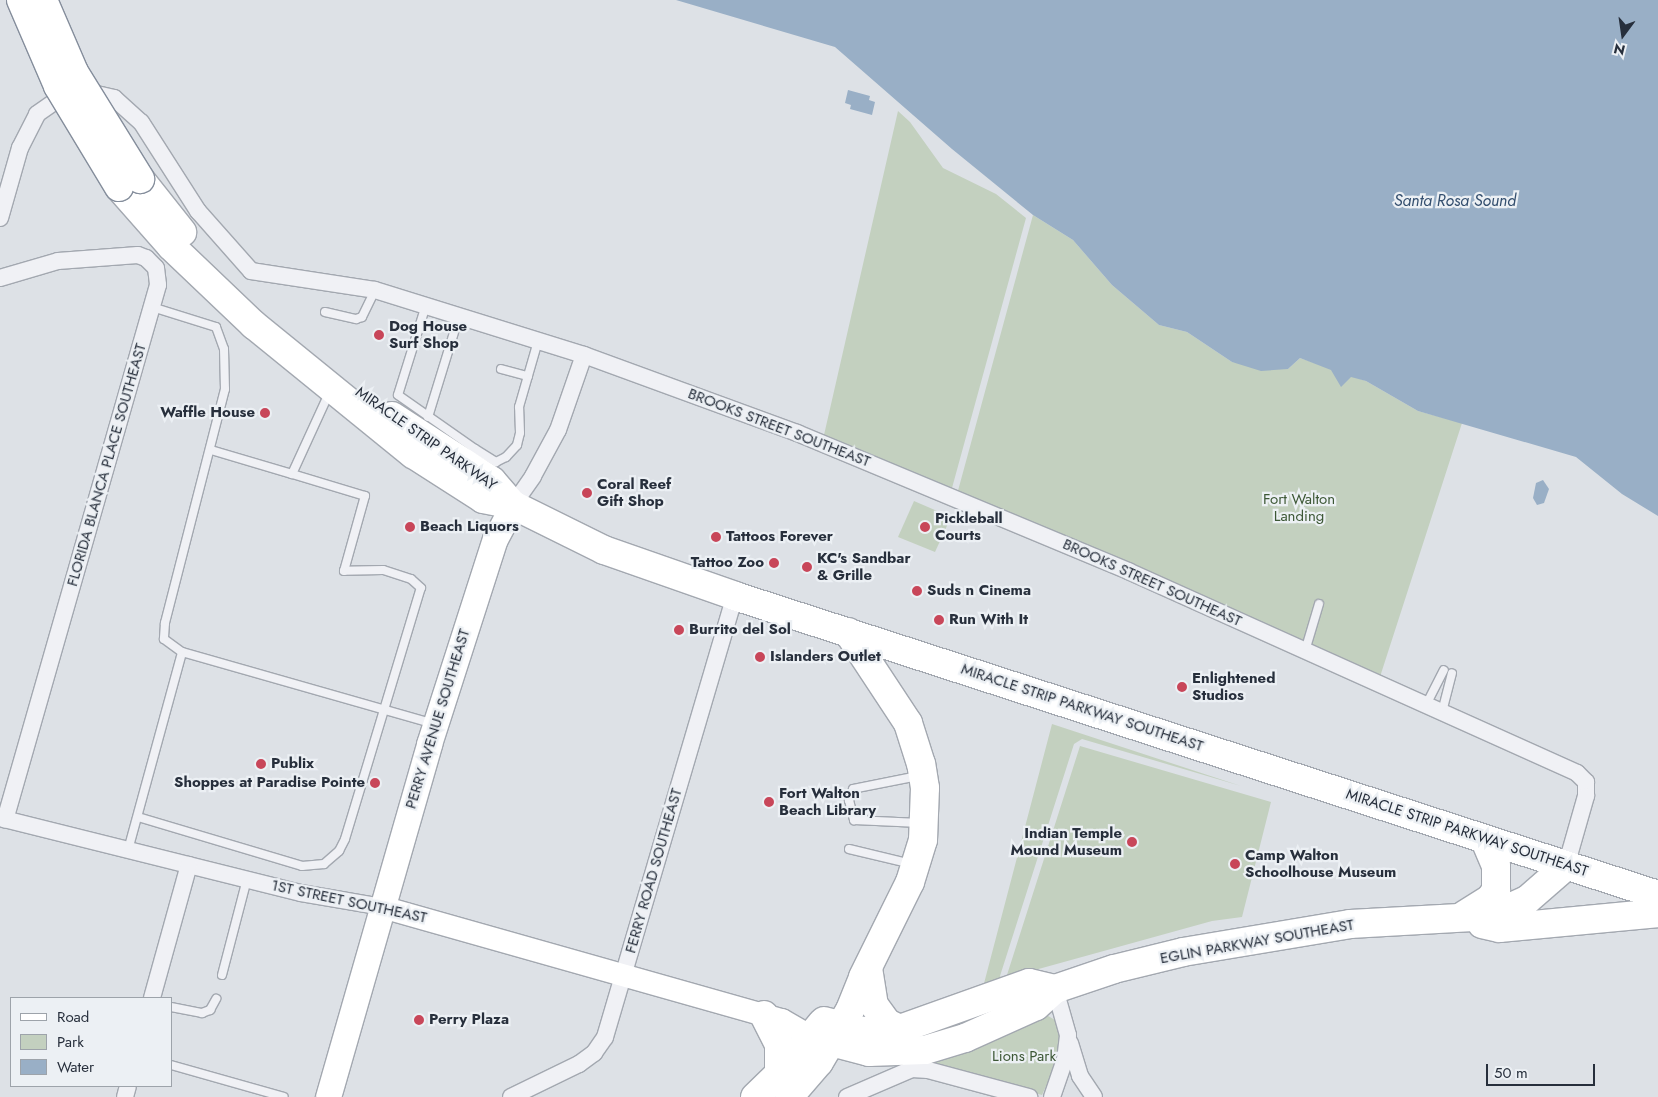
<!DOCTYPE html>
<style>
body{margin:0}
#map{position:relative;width:1658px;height:1097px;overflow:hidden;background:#dde1e6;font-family:Jost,sans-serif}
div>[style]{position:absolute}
.green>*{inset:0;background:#c3d0bf}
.water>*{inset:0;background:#99afc6}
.roads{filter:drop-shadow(1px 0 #a3a8b0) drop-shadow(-1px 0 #a3a8b0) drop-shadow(0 1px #a3a8b0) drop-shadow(0 -1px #a3a8b0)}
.lane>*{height:8px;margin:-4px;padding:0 4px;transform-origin:4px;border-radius:4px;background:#f0f1f5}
.street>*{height:16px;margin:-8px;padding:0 8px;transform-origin:8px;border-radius:8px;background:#f0f1f5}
.secondary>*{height:22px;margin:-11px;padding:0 11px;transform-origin:11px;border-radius:11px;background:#fff}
.primary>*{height:25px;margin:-12.5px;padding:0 12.5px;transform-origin:12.5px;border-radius:12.5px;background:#fff}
.highway>*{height:28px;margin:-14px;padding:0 14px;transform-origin:14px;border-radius:14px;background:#fff}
.bridges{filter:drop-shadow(1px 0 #858e9c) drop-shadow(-1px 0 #858e9c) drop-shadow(0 1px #858e9c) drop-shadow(0 -1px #858e9c)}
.highway-bridge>*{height:28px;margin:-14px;padding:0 14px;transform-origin:14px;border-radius:14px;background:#fff}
.dots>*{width:14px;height:14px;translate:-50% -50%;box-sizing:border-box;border:2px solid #ecf0f4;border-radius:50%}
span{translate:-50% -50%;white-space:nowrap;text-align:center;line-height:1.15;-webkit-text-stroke:4.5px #ecf0f4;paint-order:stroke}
.poi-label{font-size:15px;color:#272f3c;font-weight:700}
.left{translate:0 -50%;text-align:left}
.right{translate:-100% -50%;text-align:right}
.street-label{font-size:15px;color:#272f3c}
.park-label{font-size:15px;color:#3c5735}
.water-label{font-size:16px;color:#334e6e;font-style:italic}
.legend{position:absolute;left:10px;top:997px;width:162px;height:90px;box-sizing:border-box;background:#ecf0f4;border:1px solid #9da3aa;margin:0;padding:6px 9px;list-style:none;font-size:15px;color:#272f3c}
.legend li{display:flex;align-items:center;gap:10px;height:25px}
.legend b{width:25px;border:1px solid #9da3aa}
.north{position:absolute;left:1598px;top:10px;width:50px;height:50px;-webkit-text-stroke:4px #ecf0f4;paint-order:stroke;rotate:194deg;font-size:14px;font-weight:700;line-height:20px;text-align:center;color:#272f3c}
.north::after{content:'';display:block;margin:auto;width:18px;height:22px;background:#272f3c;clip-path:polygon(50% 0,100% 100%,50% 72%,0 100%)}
.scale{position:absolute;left:1486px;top:1064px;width:109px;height:22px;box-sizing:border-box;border:2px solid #272f3c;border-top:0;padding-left:6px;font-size:15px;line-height:18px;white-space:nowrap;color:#272f3c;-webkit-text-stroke:4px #ecf0f4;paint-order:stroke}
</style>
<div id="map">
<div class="green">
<div style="clip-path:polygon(898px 111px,910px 122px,943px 168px,996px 194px,1026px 218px,952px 488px,824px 435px)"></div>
<div style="clip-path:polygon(1033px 215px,1073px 240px,1112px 285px,1159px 325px,1187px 332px,1232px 362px,1288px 369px,1300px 358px,1366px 381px,1418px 411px,1462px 423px,1378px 683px,956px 498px)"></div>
<div style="clip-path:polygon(914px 501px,951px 517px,935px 552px,898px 537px)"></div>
<div style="clip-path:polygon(1052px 724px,1241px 786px,1082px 739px,1074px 744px,1000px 976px,1005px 982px,982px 991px)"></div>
<div style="clip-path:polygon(1080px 746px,1271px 802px,1242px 917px,1212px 921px,1006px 978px)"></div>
<div style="clip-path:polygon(1043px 1013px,1055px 1020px,1061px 1041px,1057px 1062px,1042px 1095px,915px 1058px)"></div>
</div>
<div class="water">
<div style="clip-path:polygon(676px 0,1658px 0,1658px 516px,1622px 494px,1576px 457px,1418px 411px,1366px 381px,1351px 377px,1341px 387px,1331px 370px,1300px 358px,1288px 369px,1261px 371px,1232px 362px,1187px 332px,1159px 325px,1112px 285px,1073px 240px,1033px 215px,952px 149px,835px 47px)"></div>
<div style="clip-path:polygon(848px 90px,870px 96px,869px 100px,875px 102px,872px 115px,850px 109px,851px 105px,845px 103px)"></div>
<div style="clip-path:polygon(1543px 480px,1549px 489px,1544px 503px,1537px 505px,1533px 498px,1536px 483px)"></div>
</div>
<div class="roads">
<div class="lane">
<div style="left:426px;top:305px;width:94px;rotate:107.3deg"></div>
<div style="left:398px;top:395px;width:94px;rotate:35deg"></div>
<div style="left:475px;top:449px;width:13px;rotate:129deg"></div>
<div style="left:152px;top:307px;width:67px;rotate:17.4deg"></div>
<div style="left:216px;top:327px;width:23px;rotate:70deg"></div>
<div style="left:224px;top:349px;width:40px;rotate:88.6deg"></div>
<div style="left:225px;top:389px;width:242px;rotate:104.4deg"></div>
<div style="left:165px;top:623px;width:16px;rotate:94deg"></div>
<div style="left:164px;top:639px;width:22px;rotate:36deg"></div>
<div style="left:325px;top:312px;width:32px;rotate:13deg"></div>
<div style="left:356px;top:319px;width:6px;rotate:-18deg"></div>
<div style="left:362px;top:317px;width:30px;rotate:-64deg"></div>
<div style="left:501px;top:369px;width:28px;rotate:15deg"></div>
<div style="left:428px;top:417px;width:106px;rotate:-72.9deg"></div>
<div style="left:475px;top:449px;width:25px;rotate:32deg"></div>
<div style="left:496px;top:462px;width:11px;rotate:-27deg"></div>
<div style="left:506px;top:457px;width:16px;rotate:-47deg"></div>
<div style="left:517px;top:445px;width:12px;rotate:-76deg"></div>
<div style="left:520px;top:433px;width:26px;rotate:-92deg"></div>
<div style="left:519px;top:407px;width:69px;rotate:-73.9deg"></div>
<div style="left:211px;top:450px;width:84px;rotate:16.5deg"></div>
<div style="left:292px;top:474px;width:89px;rotate:-65.4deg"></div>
<div style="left:1305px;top:651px;width:49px;rotate:-73.4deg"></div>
<div style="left:1426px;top:705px;width:39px;rotate:-63deg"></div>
<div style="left:1442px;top:712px;width:40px;rotate:-75.6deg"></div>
<div style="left:918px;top:776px;width:66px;rotate:168.7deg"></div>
<div style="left:853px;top:789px;width:12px;rotate:110deg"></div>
<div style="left:849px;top:800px;width:21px;rotate:76deg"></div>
<div style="left:854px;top:820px;width:66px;rotate:2.6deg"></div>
<div style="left:138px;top:817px;width:171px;rotate:16.6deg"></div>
<div style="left:302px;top:866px;width:22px;rotate:-5deg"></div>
<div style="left:324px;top:864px;width:20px;rotate:-41deg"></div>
<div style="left:339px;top:851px;width:13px;rotate:-63deg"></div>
<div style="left:345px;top:839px;width:262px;rotate:-73.2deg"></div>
<div style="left:421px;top:588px;width:13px;rotate:-138deg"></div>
<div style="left:411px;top:579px;width:29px;rotate:-162deg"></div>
<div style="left:383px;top:570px;width:39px;rotate:179deg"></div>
<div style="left:344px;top:571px;width:78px;rotate:-74.4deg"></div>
<div style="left:365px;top:496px;width:76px;rotate:-163.2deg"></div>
<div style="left:849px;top:849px;width:65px;rotate:13.4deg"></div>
<div style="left:128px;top:850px;width:205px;rotate:-74.7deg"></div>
<div style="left:182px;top:652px;width:259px;rotate:15.9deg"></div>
<div style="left:222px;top:975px;width:99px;rotate:-75.4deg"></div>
<div style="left:171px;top:1007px;width:32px;rotate:11deg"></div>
<div style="left:202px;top:1013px;width:9px;rotate:-21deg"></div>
<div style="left:210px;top:1010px;width:13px;rotate:-61deg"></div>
<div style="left:171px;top:1065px;width:117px;rotate:15.8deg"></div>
</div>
<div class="street">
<div style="left:0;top:218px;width:73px;rotate:-74.1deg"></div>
<div style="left:20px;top:148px;width:38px;rotate:-63deg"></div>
<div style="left:37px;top:114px;width:28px;rotate:-35deg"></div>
<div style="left:60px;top:98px;width:29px;rotate:-12deg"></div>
<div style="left:88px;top:92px;width:27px;rotate:13deg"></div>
<div style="left:114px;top:98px;width:36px;rotate:42deg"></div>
<div style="left:141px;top:122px;width:106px;rotate:57.4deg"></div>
<div style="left:198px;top:211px;width:80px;rotate:48.5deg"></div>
<div style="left:251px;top:271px;width:125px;rotate:8.7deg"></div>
<div style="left:375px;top:290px;width:219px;rotate:17.3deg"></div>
<div style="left:584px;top:355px;width:227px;rotate:20.1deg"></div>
<div style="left:797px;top:433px;width:359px;rotate:22.6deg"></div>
<div style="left:1128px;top:571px;width:492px;rotate:24.2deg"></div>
<div style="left:1577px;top:773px;width:13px;rotate:45deg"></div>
<div style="left:1586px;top:782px;width:14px;rotate:90deg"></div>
<div style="left:1586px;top:796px;width:73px;rotate:105.9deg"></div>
<div style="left:0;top:278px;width:60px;rotate:-16.3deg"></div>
<div style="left:58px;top:261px;width:80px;rotate:-4.3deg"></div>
<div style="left:138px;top:255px;width:9px;rotate:21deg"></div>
<div style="left:146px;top:258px;width:14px;rotate:45deg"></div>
<div style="left:156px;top:268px;width:17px;rotate:83deg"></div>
<div style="left:158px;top:285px;width:556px;rotate:105.96deg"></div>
<div style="left:513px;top:505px;width:35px;rotate:-55deg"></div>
<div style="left:533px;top:476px;width:52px;rotate:-61.5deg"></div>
<div style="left:558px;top:430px;width:79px;rotate:-70.9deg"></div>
<div style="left:0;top:818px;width:310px;rotate:14deg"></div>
<div style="left:301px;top:893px;width:82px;rotate:9.8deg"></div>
<div style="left:152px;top:998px;width:138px;rotate:-74.5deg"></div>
<div style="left:1070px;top:1043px;width:34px;rotate:73deg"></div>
<div style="left:1080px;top:1076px;width:25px;rotate:56deg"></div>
<div style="left:125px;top:1097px;width:11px;rotate:-75deg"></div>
<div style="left:511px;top:1097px;width:76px;rotate:-25.9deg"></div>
<div style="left:579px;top:1064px;width:19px;rotate:-36deg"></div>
<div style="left:594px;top:1053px;width:19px;rotate:-55deg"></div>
<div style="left:605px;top:1037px;width:460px;rotate:-73.6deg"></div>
<div style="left:847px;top:1097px;width:71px;rotate:-23.3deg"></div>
<div style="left:912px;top:1069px;width:16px;rotate:4deg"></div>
<div style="left:928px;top:1070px;width:105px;rotate:15deg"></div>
<div style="left:1052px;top:1097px;width:39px;rotate:-71deg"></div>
<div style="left:1065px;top:1060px;width:25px;rotate:-83deg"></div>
<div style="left:1068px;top:1035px;width:48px;rotate:-105.8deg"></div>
</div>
<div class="secondary">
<div style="left:382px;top:907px;width:416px;rotate:15.8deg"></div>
<div style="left:782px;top:1020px;width:34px;rotate:30deg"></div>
</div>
<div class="primary">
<div style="left:328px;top:1097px;width:367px;rotate:-74deg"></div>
<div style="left:429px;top:744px;width:215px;rotate:-72.2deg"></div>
<div style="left:495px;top:539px;width:38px;rotate:-62deg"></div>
</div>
<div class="highway">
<div style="left:140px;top:179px;width:68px;rotate:51.6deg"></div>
<div style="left:119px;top:187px;width:79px;rotate:48.6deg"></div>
<div style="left:171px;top:246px;width:115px;rotate:43.6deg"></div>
<div style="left:254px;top:325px;width:205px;rotate:39.1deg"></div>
<div style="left:413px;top:454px;width:83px;rotate:32.7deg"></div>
<div style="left:483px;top:499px;width:31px;rotate:11deg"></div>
<div style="left:513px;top:505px;width:102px;rotate:26.3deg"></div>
<div style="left:604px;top:550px;width:139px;rotate:19.3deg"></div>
<div style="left:735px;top:596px;width:970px;rotate:17.95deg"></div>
<div style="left:392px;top:416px;width:119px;rotate:33deg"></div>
<div style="left:492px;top:481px;width:32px;rotate:49deg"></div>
<div style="left:1464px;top:915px;width:31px;rotate:-32deg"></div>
<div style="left:1490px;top:899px;width:11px;rotate:-56deg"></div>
<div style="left:1496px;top:890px;width:24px;rotate:-90deg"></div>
<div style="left:1496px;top:866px;width:28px;rotate:-113deg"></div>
<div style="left:1482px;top:924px;width:18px;rotate:13deg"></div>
<div style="left:1500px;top:928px;width:159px;rotate:-5.4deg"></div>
<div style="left:868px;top:968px;width:37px;rotate:81deg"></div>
<div style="left:874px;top:1005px;width:22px;rotate:54deg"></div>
<div style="left:887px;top:1023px;width:14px;rotate:25deg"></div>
<div style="left:764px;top:1015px;width:34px;rotate:63deg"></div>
<div style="left:779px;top:1045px;width:29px;rotate:90deg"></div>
<div style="left:824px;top:1021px;width:40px;rotate:14.4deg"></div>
<div style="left:863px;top:1031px;width:37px;rotate:-3deg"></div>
<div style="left:900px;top:1029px;width:137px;rotate:-19.6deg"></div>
<div style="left:1029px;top:983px;width:27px;rotate:13deg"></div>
<div style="left:812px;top:1037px;width:59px;rotate:14.7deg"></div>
<div style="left:869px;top:1052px;width:56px;rotate:-2deg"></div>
<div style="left:925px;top:1050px;width:42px;rotate:-16.7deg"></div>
<div style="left:965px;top:1038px;width:78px;rotate:-24.3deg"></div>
<div style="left:1036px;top:1006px;width:25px;rotate:-42deg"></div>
<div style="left:1055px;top:989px;width:62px;rotate:-18.7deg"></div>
<div style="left:1114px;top:969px;width:71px;rotate:-13.8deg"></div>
<div style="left:1183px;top:952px;width:169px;rotate:-9.5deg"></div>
<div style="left:1350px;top:924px;width:141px;rotate:-3.2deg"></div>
<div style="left:1491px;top:916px;width:39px;rotate:-24deg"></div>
<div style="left:1527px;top:900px;width:52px;rotate:-41.1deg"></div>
<div style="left:755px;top:1097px;width:39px;rotate:-44deg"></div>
<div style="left:783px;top:1070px;width:61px;rotate:-50.3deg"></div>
<div style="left:789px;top:1097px;width:46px;rotate:-49.4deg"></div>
<div style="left:819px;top:1062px;width:61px;rotate:-59.2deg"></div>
<div style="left:850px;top:1010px;width:35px;rotate:-68deg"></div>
<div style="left:863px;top:977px;width:106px;rotate:-63.7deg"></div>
<div style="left:910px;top:882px;width:44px;rotate:-72.8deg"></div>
<div style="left:923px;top:840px;width:52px;rotate:-87.8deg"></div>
<div style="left:925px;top:788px;width:24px;rotate:-99deg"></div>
<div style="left:921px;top:764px;width:43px;rotate:-107.6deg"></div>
<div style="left:908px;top:723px;width:109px;rotate:-123.4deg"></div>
</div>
</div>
<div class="bridges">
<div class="highway-bridge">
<div style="left:21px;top:0;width:94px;rotate:66.7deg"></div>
<div style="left:58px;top:86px;width:118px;rotate:58.9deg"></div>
<div style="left:43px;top:0;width:78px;rotate:66.7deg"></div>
<div style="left:74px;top:72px;width:126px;rotate:58.3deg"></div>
</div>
</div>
<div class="dots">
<div style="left:379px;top:335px;background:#c84659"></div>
<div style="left:265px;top:413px;background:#c84659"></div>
<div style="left:587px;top:493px;background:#c84659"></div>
<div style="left:410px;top:527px;background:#c84659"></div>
<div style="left:925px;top:527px;background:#c84659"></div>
<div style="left:716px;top:537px;background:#c84659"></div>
<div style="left:774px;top:563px;background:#c84659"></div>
<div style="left:807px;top:567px;background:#c84659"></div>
<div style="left:917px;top:591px;background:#c84659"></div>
<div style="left:939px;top:620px;background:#c84659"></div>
<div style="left:679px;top:630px;background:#c84659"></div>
<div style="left:760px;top:657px;background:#c84659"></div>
<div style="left:1182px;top:687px;background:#c84659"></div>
<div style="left:261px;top:764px;background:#c84659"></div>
<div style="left:375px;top:783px;background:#c84659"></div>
<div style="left:769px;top:802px;background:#c84659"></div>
<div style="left:1132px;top:842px;background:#c84659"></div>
<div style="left:1235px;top:864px;background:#c84659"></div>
<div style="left:419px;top:1020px;background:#c84659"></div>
</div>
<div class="poi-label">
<span class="left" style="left:389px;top:335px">Dog House<br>Surf Shop</span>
<span class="right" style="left:255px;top:413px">Waffle House</span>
<span class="left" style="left:597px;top:493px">Coral Reef<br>Gift Shop</span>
<span class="left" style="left:935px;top:527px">Pickleball<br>Courts</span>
<span class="left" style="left:420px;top:527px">Beach Liquors</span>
<span class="left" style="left:726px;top:537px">Tattoos Forever</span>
<span class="left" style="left:817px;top:567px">KC's Sandbar<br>&amp; Grille</span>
<span class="right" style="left:764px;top:563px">Tattoo Zoo</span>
<span class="left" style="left:927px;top:591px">Suds n Cinema</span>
<span class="left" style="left:949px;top:620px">Run With It</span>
<span class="left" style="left:689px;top:630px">Burrito del Sol</span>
<span class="left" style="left:770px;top:657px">Islanders Outlet</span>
<span class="left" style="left:1192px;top:687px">Enlightened<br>Studios</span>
<span class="left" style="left:271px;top:764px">Publix</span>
<span class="right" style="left:365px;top:783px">Shoppes at Paradise Pointe</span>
<span class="left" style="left:779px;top:802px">Fort Walton<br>Beach Library</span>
<span class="right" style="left:1122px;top:842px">Indian Temple<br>Mound Museum</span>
<span class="left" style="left:1245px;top:864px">Camp Walton<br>Schoolhouse Museum</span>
<span class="left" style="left:429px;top:1020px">Perry Plaza</span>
</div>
<div class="street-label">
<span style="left:779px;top:428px;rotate:21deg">BROOKS STREET SOUTHEAST</span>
<span style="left:426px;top:439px;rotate:35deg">MIRACLE STRIP PARKWAY</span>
<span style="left:107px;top:465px;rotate:-74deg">FLORIDA BLANCA PLACE SOUTHEAST</span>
<span style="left:1152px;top:583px;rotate:24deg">BROOKS STREET SOUTHEAST</span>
<span style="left:1082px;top:708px;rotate:18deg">MIRACLE STRIP PARKWAY SOUTHEAST</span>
<span style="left:438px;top:719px;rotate:-73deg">PERRY AVENUE SOUTHEAST</span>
<span style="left:1467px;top:833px;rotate:18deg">MIRACLE STRIP PARKWAY SOUTHEAST</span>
<span style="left:654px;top:871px;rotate:-74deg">FERRY ROAD SOUTHEAST</span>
<span style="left:349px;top:902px;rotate:12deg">1ST STREET SOUTHEAST</span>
<span style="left:1257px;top:942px;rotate:-10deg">EGLIN PARKWAY SOUTHEAST</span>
</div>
<div class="park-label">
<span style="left:1299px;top:508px">Fort Walton<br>Landing</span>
<span style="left:1024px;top:1057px">Lions Park</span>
</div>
<div class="water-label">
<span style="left:1455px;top:201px">Santa Rosa Sound</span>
</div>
<ul class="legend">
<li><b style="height:6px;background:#fff"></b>Road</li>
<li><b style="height:14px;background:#c3d0bf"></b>Park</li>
<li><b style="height:14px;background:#99afc6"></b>Water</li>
</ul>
<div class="north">N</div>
<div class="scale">50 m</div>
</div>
